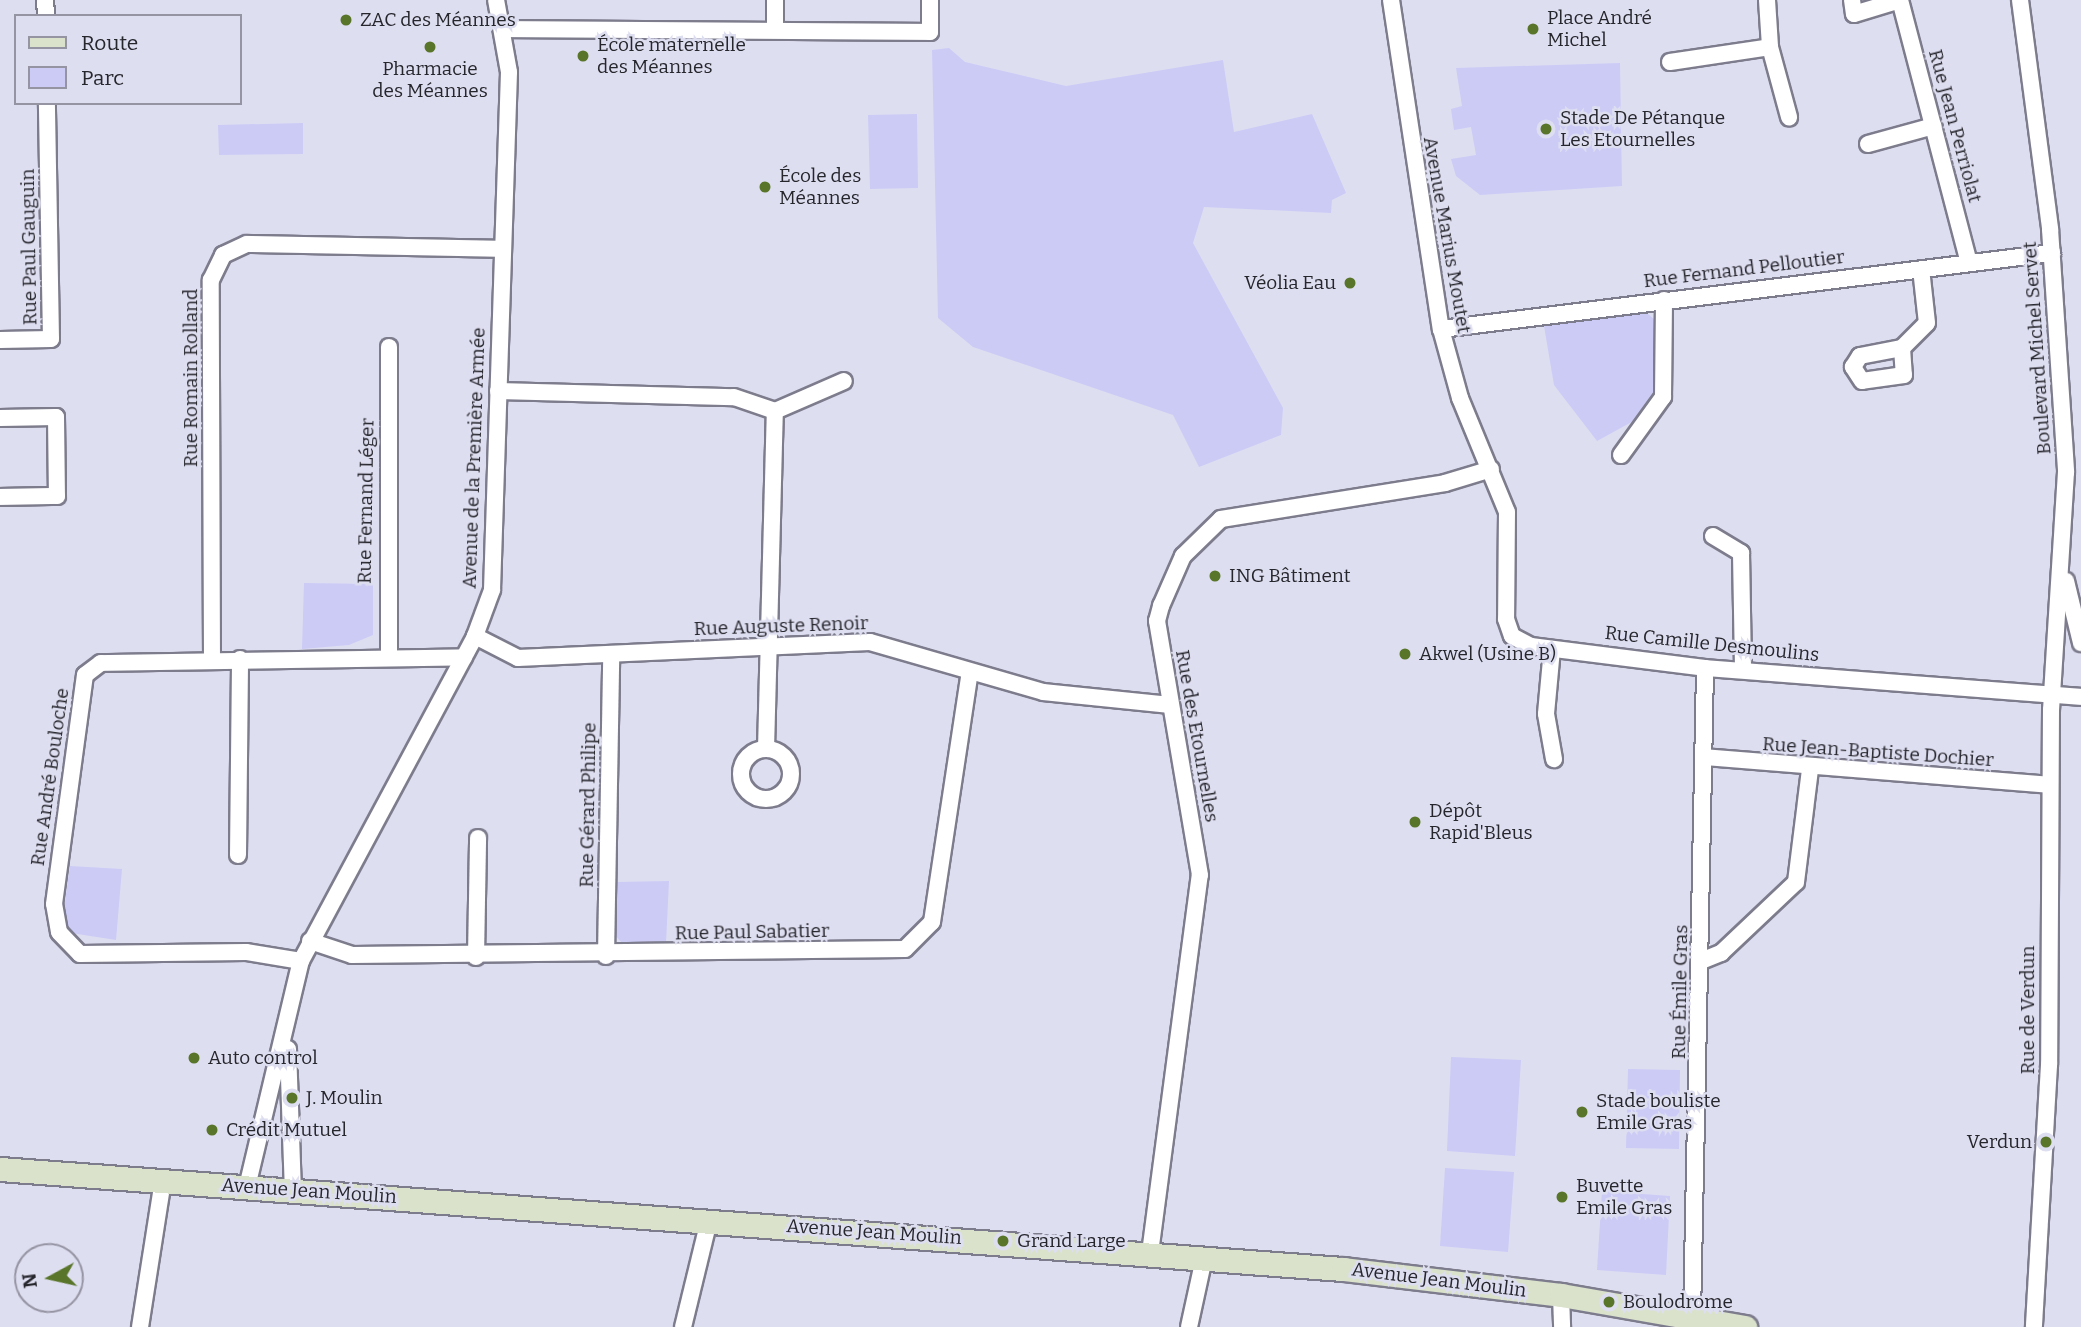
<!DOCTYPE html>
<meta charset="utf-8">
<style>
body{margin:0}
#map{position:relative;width:2081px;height:1327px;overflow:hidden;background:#dedef1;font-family:Bitter,serif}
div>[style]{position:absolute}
.green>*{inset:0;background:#cccbf6}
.roads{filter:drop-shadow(2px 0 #7d7c8d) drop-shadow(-2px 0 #7d7c8d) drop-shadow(0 2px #7d7c8d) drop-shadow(0 -2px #7d7c8d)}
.street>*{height:16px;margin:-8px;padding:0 8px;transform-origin:8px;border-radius:8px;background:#fff}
.street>.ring{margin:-8px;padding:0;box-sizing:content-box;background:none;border:16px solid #fff;border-radius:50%}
.secondary>*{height:23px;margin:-11.5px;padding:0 11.5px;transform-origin:11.5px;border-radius:11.5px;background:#dae2cc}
.dots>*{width:19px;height:19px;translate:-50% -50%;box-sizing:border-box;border:4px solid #dedef1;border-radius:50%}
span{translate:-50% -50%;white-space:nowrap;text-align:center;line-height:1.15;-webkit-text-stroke:5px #dedef1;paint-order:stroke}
.poi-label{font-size:19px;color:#26262d}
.left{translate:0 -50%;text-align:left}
.right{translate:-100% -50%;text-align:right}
.street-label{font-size:19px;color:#26262d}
.legend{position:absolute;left:14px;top:14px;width:228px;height:91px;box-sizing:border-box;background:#dedef1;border:2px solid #9494a3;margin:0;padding:9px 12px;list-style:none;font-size:21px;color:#26262d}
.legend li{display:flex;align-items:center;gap:14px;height:35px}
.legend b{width:35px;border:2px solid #9494a3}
.north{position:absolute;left:14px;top:1243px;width:70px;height:70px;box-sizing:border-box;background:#dedef1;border:2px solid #9494a3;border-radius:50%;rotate:262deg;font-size:19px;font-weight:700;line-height:28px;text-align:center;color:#26262d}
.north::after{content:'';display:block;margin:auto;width:24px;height:32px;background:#587529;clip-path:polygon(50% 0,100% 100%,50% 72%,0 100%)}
</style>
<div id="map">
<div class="green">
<div style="clip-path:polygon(949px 48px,965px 62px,1066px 86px,1223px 60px,1234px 132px,1312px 114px,1346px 193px,1332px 200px,1331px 213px,1204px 207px,1193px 243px,1283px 408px,1281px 435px,1199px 467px,1173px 415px,973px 347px,938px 318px,932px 50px)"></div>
<div style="clip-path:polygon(1620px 63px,1622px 186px,1480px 195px,1456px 176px,1451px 159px,1476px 155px,1471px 127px,1454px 130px,1451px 109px,1462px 106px,1456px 68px)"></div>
<div style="clip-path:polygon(917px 114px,918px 188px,870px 189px,868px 115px)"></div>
<div style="clip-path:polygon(303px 123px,303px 154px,219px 155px,218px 125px)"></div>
<div style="clip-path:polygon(1641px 308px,1655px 320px,1658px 385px,1639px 418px,1597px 441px,1554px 385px,1544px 326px)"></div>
<div style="clip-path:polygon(304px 583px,373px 584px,373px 635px,349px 645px,302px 649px)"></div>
<div style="clip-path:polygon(70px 866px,122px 869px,116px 940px,71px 933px,63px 916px)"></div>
<div style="clip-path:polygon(669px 881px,666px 943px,622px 943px,614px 934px,616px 882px)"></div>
<div style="clip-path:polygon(1451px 1057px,1521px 1060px,1515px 1156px,1447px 1151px)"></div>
<div style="clip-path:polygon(1628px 1069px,1680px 1070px,1679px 1149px,1626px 1148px)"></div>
<div style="clip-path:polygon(1445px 1168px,1514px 1172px,1508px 1252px,1440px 1246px)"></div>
<div style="clip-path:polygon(1602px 1191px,1670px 1196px,1666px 1275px,1597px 1270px)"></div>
</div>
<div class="roads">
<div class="street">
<div style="left:45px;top:0;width:16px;rotate:86deg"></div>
<div style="left:775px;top:0;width:29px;rotate:90deg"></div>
<div style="left:1391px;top:0;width:333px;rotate:81.4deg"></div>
<div style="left:1441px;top:329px;width:72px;rotate:74.6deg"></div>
<div style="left:1460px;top:398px;width:123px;rotate:67.6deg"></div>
<div style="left:1507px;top:512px;width:107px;rotate:90.5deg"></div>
<div style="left:1506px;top:619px;width:18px;rotate:71deg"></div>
<div style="left:1512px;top:636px;width:21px;rotate:28deg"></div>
<div style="left:1531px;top:646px;width:175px;rotate:7.2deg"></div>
<div style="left:1705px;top:668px;width:377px;rotate:4.4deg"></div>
<div style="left:1767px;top:0;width:47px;rotate:86.3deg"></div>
<div style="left:1770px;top:47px;width:73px;rotate:74.8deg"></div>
<div style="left:1852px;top:0;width:14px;rotate:82deg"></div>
<div style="left:1854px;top:14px;width:48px;rotate:-16.9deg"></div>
<div style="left:1900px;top:0;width:272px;rotate:75.3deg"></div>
<div style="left:2020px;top:0;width:231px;rotate:82.5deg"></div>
<div style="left:2050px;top:229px;width:244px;rotate:86.2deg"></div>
<div style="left:2066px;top:472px;width:238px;rotate:93.6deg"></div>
<div style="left:2051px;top:710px;width:355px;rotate:90.3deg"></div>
<div style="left:2049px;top:1065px;width:262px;rotate:93.3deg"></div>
<div style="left:504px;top:29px;width:426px;rotate:0.4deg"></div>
<div style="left:930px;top:32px;width:32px;rotate:-90deg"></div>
<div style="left:1670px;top:62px;width:101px;rotate:-8.5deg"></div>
<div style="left:1868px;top:144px;width:68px;rotate:-15.3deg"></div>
<div style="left:1441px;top:329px;width:616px;rotate:-7.09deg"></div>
<div style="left:0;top:340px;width:51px;rotate:-1.1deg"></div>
<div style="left:51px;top:339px;width:236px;rotate:-91deg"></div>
<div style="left:1902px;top:348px;width:27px;rotate:86deg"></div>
<div style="left:1904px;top:375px;width:42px;rotate:171.9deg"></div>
<div style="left:1862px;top:381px;width:17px;rotate:-123deg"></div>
<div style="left:1853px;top:367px;width:13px;rotate:-58deg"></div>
<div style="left:1860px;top:356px;width:43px;rotate:-10.8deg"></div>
<div style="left:1902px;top:348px;width:35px;rotate:-45deg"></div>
<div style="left:1927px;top:323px;width:54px;rotate:-96.3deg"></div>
<div style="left:498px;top:391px;width:236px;rotate:1.5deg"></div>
<div style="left:734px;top:397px;width:43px;rotate:18.9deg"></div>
<div style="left:775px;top:411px;width:75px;rotate:-23.5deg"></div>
<div style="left:0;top:418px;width:56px;rotate:-1deg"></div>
<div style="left:56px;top:417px;width:79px;rotate:89.3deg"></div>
<div style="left:57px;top:496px;width:57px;rotate:179deg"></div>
<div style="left:1621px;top:455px;width:72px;rotate:-54.1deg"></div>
<div style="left:1663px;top:397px;width:97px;rotate:-89.4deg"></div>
<div style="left:1713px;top:536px;width:33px;rotate:31deg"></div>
<div style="left:1741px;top:553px;width:117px;rotate:89deg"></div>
<div style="left:2066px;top:581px;width:64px;rotate:76.4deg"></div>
<div style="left:475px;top:636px;width:48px;rotate:27.1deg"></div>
<div style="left:518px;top:658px;width:352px;rotate:-2.6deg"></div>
<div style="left:870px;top:642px;width:180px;rotate:16.1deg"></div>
<div style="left:1043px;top:692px;width:128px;rotate:5.8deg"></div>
<div style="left:1552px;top:649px;width:65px;rotate:95.3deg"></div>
<div style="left:1546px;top:714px;width:46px;rotate:79.9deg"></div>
<div style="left:389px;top:655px;width:308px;rotate:-90deg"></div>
<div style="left:212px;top:660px;width:380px;rotate:-90.2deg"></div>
<div style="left:211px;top:280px;width:28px;rotate:-64deg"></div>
<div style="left:223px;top:255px;width:26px;rotate:-25deg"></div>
<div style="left:247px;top:244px;width:255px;rotate:1.1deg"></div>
<div class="ring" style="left:741px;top:749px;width:34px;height:34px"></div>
<div style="left:766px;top:749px;width:338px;rotate:-88.5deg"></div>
<div style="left:1704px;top:757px;width:347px;rotate:4.6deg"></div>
<div style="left:238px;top:855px;width:196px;rotate:-89.4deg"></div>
<div style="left:310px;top:941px;width:44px;rotate:18.4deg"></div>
<div style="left:352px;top:955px;width:553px;rotate:-0.62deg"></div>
<div style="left:905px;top:949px;width:38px;rotate:-45deg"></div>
<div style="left:932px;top:922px;width:253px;rotate:-81.4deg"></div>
<div style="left:606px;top:956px;width:301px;rotate:-89deg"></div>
<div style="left:476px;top:957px;width:119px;rotate:-89deg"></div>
<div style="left:301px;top:961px;width:56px;rotate:-170.7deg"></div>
<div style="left:246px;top:952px;width:166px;rotate:179.3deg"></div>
<div style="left:80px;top:954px;width:30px;rotate:-134deg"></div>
<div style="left:59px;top:932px;width:28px;rotate:-100deg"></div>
<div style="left:54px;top:904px;width:231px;rotate:-82.3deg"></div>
<div style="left:85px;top:675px;width:20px;rotate:-37deg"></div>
<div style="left:101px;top:663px;width:363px;rotate:-0.9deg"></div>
<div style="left:1701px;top:961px;width:22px;rotate:-22deg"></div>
<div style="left:1721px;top:953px;width:103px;rotate:-43.4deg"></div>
<div style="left:1796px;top:882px;width:113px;rotate:-82.9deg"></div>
<div style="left:288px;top:1049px;width:141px;rotate:88deg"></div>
<div style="left:247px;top:1187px;width:232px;rotate:-76.6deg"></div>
<div style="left:301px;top:961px;width:369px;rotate:-61.8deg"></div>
<div style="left:475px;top:636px;width:49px;rotate:-69.7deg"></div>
<div style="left:492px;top:590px;width:518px;rotate:-88.12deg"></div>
<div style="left:509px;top:72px;width:73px;rotate:-100.2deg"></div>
<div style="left:1150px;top:1253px;width:381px;rotate:-82.5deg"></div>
<div style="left:1200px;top:875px;width:258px;rotate:-99.6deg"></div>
<div style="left:1157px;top:621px;width:16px;rotate:-75deg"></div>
<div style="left:1161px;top:606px;width:55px;rotate:-66.3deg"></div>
<div style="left:1183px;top:556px;width:53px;rotate:-44.2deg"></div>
<div style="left:1221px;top:519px;width:227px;rotate:-9.1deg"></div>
<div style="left:1445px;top:483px;width:48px;rotate:-16.9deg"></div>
<div style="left:1561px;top:1295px;width:32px;rotate:88deg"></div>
<div style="left:1692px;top:1317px;width:649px;rotate:-88.85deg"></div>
<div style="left:140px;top:1327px;width:149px;rotate:-81.1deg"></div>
<div style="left:683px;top:1327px;width:110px;rotate:-76.3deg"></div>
<div style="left:1189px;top:1327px;width:71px;rotate:-77.7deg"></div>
</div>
<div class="secondary">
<div style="left:0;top:1169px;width:1347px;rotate:4.26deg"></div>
<div style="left:1343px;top:1269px;width:220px;rotate:6.8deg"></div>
<div style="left:1561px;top:1295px;width:187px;rotate:9.9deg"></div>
</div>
</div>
<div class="dots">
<div style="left:346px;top:20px;background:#587529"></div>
<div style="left:1533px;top:29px;background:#587529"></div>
<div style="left:430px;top:47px;background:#587529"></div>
<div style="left:583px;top:56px;background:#587529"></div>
<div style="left:1546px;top:129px;background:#587529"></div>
<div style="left:765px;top:187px;background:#587529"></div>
<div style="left:1350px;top:283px;background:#587529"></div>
<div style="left:1215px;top:576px;background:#587529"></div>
<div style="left:1405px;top:654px;background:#587529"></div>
<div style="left:1415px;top:822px;background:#587529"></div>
<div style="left:194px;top:1058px;background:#587529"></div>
<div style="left:292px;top:1098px;background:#587529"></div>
<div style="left:1582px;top:1112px;background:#587529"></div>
<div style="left:212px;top:1130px;background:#587529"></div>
<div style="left:2046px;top:1142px;background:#587529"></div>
<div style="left:1562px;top:1197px;background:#587529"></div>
<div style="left:1003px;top:1241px;background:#587529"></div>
<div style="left:1609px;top:1302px;background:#587529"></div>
</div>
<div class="poi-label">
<span class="left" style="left:1547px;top:29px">Place André<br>Michel</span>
<span class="left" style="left:360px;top:20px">ZAC des Méannes</span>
<span class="left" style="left:597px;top:56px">École maternelle<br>des Méannes</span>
<span style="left:430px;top:80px">Pharmacie<br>des Méannes</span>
<span class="left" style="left:1560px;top:129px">Stade De Pétanque<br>Les Etournelles</span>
<span class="left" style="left:779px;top:187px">École des<br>Méannes</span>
<span class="right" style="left:1336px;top:283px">Véolia Eau</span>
<span class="left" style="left:1229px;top:576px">ING Bâtiment</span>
<span class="left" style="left:1419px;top:654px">Akwel (Usine B)</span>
<span class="left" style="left:1429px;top:822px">Dépôt<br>Rapid'Bleus</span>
<span class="left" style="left:208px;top:1058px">Auto control</span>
<span class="left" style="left:306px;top:1098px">J. Moulin</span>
<span class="left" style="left:1596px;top:1112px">Stade bouliste<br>Emile Gras</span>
<span class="left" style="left:226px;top:1130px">Crédit Mutuel</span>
<span class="right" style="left:2032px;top:1142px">Verdun</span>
<span class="left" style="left:1576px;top:1197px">Buvette<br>Emile Gras</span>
<span class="left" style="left:1017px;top:1241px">Grand Large</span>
<span class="left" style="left:1623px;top:1302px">Boulodrome</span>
</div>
<div class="street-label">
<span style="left:1955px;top:126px;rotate:75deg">Rue Jean Perriolat</span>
<span style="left:1447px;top:235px;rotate:80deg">Avenue Marius Moutet</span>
<span style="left:29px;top:247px;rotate:-91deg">Rue Paul Gauguin</span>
<span style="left:1744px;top:269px;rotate:-7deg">Rue Fernand Pelloutier</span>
<span style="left:2037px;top:348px;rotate:-94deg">Boulevard Michel Servet</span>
<span style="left:191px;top:378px;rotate:-90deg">Rue Romain Rolland</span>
<span style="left:474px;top:458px;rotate:-88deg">Avenue de la Première Armée</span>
<span style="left:366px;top:501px;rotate:-89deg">Rue Fernand Léger</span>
<span style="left:781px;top:626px;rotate:-2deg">Rue Auguste Renoir</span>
<span style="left:1712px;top:644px;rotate:6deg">Rue Camille Desmoulins</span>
<span style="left:1197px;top:736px;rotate:80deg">Rue des Etournelles</span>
<span style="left:1878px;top:752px;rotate:4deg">Rue Jean-Baptiste Dochier</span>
<span style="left:50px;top:777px;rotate:-82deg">Rue André Bouloche</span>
<span style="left:588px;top:805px;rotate:-89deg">Rue Gérard Philipe</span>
<span style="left:752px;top:932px;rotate:-1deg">Rue Paul Sabatier</span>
<span style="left:1680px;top:992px;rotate:-89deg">Rue Émile Gras</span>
<span style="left:2028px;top:1010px;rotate:-90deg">Rue de Verdun</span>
<span style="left:309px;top:1191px;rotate:4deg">Avenue Jean Moulin</span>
<span style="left:874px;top:1232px;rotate:4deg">Avenue Jean Moulin</span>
<span style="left:1439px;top:1280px;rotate:7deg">Avenue Jean Moulin</span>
</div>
<ul class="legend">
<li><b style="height:9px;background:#dae2cc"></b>Route</li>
<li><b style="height:19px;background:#cccbf6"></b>Parc</li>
</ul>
<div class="north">N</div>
</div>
